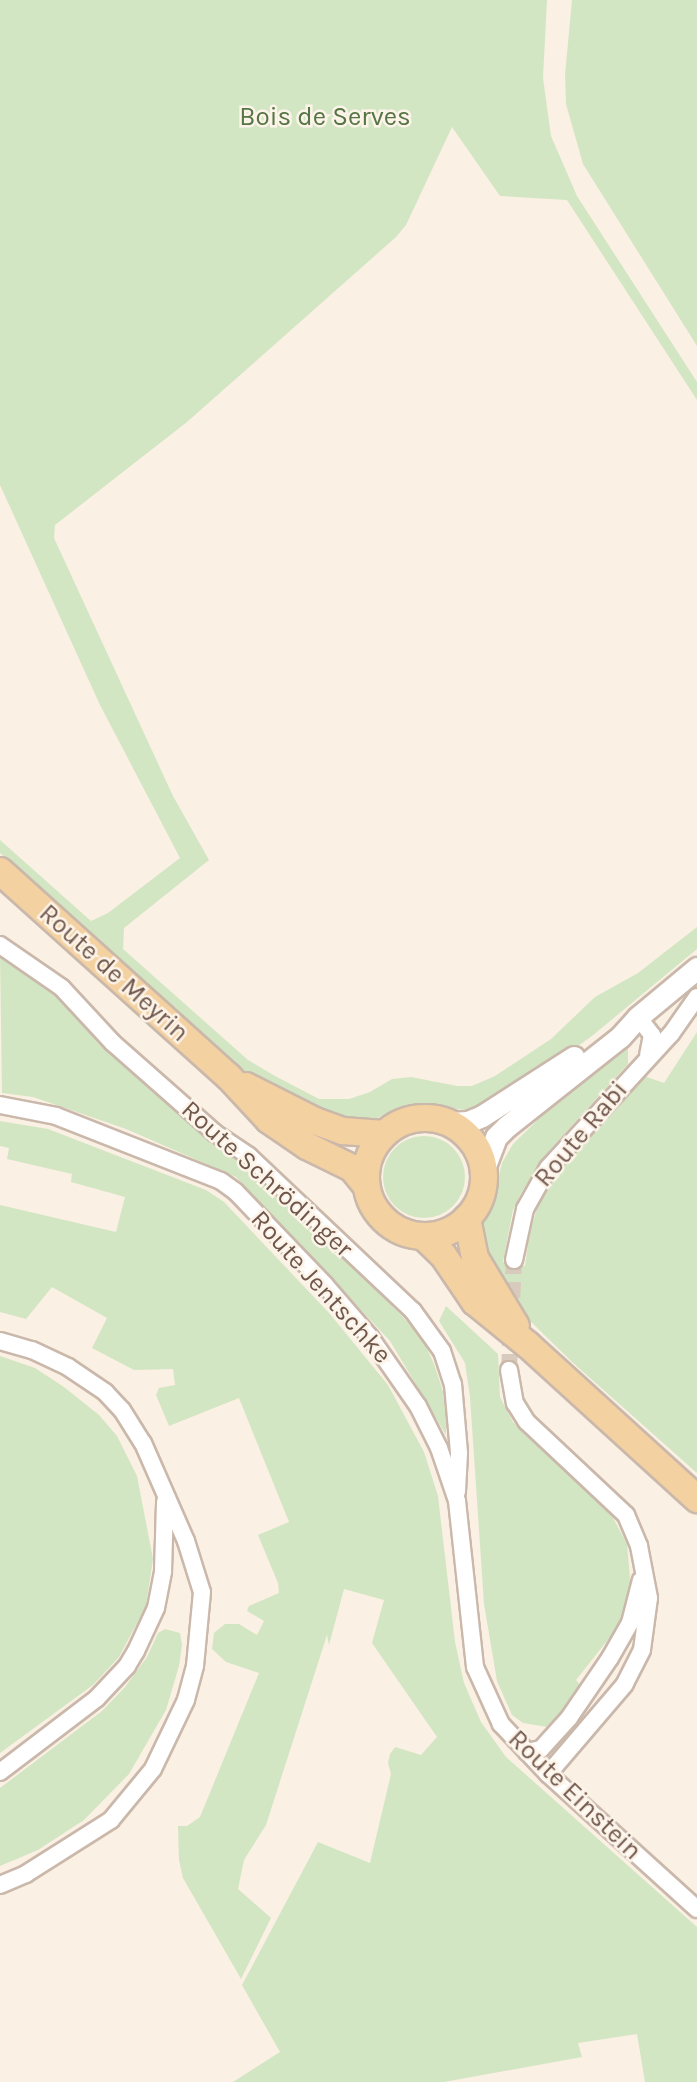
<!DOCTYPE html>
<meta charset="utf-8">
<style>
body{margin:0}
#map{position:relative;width:697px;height:2082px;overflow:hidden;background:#faf0e3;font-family:Karla,sans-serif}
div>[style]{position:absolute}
.green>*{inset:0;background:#d3e6c3}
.round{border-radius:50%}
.minor-tunnel>*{height:16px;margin-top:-8px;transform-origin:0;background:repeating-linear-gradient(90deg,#d8cabd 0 16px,transparent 0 24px)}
.roads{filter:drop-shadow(2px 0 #cab8ab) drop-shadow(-2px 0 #cab8ab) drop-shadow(0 2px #cab8ab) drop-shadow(0 -2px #cab8ab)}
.minor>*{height:16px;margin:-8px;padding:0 8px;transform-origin:8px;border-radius:8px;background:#fff}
.tertiary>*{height:21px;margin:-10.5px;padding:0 10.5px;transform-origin:10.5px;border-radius:10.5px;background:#fff}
.primary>*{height:26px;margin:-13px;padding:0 13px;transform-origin:13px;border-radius:13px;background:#f4d1a1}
.primary>.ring{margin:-13px;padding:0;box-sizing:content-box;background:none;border:26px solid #f4d1a1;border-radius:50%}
span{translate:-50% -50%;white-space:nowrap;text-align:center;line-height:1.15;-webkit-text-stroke:5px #fdf4e9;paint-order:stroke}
.park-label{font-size:26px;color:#557544}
.street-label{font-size:26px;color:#70574c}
</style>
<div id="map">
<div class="green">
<div style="clip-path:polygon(0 0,547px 0,543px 78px,551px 136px,577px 196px,697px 382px,697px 400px,567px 200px,500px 196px,452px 127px,406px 225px,396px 237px,187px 422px,55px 525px,54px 538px,173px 796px,209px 860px,124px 928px,123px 949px,248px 1060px,275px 1076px,319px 1099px,349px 1099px,370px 1092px,392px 1079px,411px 1077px,457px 1086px,472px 1086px,495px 1076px,551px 1039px,595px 997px,638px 973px,697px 927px,697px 949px,592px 1036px,544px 1070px,470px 1111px,421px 1103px,396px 1108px,370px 1122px,349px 1124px,244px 1073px,0 853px,0 840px,91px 921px,108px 913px,180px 858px,100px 705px,0 485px)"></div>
<div style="clip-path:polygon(572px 0,697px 0,697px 346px,583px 164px,566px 104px,565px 75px)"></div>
<div style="clip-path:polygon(0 954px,47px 983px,91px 1026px,93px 1037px,139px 1079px,162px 1093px,256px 1171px,321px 1233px,332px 1253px,343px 1257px,402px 1316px,422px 1338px,434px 1364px,446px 1400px,446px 1435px,390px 1341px,236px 1177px,126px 1129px,33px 1097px,2px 1093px)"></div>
<div style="clip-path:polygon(697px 1032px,697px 1473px,572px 1362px,516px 1307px,490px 1268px,480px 1224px,492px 1202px,502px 1163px,513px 1144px,553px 1105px,619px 1050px,628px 1049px,628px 1064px,546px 1154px,521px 1193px,513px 1210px,503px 1262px,525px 1266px,530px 1230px,540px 1200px,567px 1160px,644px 1076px,664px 1083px)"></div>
<div style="clip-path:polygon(0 1121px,48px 1129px,206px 1190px,224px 1202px,330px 1314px,388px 1385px,424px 1452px,438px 1496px,455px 1642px,464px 1683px,481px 1722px,506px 1757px,697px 1927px,697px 2082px,645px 2082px,637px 2034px,578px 2043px,582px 2057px,444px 2082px,233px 2082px,280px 2052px,242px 1985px,318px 1842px,370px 1863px,391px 1774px,388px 1763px,390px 1754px,395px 1747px,421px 1755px,437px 1737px,372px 1643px,384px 1600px,344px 1589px,329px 1645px,327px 1635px,266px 1825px,244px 1860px,238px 1889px,271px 1918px,241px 1979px,183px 1878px,179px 1860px,178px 1826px,187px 1826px,200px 1817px,259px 1673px,226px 1662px,212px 1649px,214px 1633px,225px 1624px,239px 1624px,257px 1635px,264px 1621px,247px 1611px,249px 1606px,279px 1593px,278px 1583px,258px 1535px,289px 1522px,239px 1398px,169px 1426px,156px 1395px,159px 1388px,175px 1385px,173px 1369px,134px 1370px,92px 1348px,107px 1318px,52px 1287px,26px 1319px,0 1312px,0 1205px,116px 1232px,125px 1197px,71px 1182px,72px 1174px,7px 1159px,9px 1148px,0 1146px)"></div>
<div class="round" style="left:383px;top:1136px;width:82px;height:82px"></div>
<div style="clip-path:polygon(446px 1306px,498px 1354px,500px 1397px,513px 1422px,611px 1514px,627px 1544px,631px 1589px,618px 1627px,576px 1680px,582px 1687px,558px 1722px,547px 1727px,523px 1723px,512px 1715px,497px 1681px,484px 1604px,470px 1397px,465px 1363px,439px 1321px)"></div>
<div style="clip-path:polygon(0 1356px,35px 1368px,64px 1387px,99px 1415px,117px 1436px,137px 1476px,153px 1559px,146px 1606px,119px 1657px,93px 1685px,0 1753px)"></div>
<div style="clip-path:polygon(165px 1629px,180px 1633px,182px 1645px,179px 1666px,166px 1710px,129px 1774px,84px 1820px,38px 1850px,0 1866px,0 1788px,102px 1711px,125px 1687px,147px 1657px,158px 1633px)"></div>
</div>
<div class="minor-tunnel">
<div style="left:509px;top:1370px;width:110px;rotate:-87.4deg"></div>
</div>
<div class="roads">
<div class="minor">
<div style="left:0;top:945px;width:75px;rotate:34.7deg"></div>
<div style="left:62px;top:988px;width:75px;rotate:47.2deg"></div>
<div style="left:113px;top:1043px;width:136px;rotate:41.4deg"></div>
<div style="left:215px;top:1133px;width:41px;rotate:34.1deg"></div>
<div style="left:249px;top:1156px;width:226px;rotate:43.4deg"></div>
<div style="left:413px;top:1311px;width:49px;rotate:54.1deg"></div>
<div style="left:442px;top:1351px;width:35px;rotate:72deg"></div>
<div style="left:453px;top:1384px;width:69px;rotate:85deg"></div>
<div style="left:459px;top:1453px;width:39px;rotate:93deg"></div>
<div style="left:638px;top:1017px;width:23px;rotate:52deg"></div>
<div style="left:652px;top:1035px;width:20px;rotate:101deg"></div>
<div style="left:0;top:1105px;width:57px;rotate:11.1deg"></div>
<div style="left:56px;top:1116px;width:177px;rotate:21.5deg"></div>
<div style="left:221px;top:1181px;width:17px;rotate:36deg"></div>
<div style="left:235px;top:1191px;width:130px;rotate:46.2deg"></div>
<div style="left:325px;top:1285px;width:69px;rotate:49.1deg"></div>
<div style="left:370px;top:1337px;width:84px;rotate:55.2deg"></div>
<div style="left:418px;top:1406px;width:47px;rotate:63.4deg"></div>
<div style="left:439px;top:1448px;width:56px;rotate:71.2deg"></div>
<div style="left:457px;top:1501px;width:167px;rotate:83.8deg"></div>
<div style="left:475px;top:1667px;width:63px;rotate:65.5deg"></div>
<div style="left:501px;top:1724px;width:69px;rotate:46.8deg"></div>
<div style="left:548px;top:1774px;width:201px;rotate:42.2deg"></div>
<div style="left:514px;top:1260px;width:52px;rotate:-77.8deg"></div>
<div style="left:525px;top:1209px;width:47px;rotate:-60.7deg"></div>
<div style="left:548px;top:1168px;width:182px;rotate:-47.5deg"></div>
<div style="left:671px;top:1034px;width:45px;rotate:-54.9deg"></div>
<div style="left:0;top:1341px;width:33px;rotate:16deg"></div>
<div style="left:32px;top:1350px;width:40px;rotate:25deg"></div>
<div style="left:68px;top:1367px;width:45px;rotate:34deg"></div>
<div style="left:105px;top:1392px;width:25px;rotate:47deg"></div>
<div style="left:122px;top:1410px;width:39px;rotate:58deg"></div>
<div style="left:143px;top:1443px;width:107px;rotate:66.3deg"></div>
<div style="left:186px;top:1541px;width:53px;rotate:72.6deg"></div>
<div style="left:202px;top:1592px;width:74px;rotate:95.4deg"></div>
<div style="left:195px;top:1666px;width:35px;rotate:105deg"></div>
<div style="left:186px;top:1700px;width:76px;rotate:115.6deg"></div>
<div style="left:153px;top:1769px;width:66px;rotate:129.5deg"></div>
<div style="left:111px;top:1820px;width:101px;rotate:147.6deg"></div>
<div style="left:26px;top:1874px;width:28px;rotate:157deg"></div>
<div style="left:509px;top:1370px;width:34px;rotate:80deg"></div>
<div style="left:515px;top:1403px;width:22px;rotate:58deg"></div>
<div style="left:527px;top:1422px;width:136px;rotate:43.2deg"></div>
<div style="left:626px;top:1515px;width:34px;rotate:67deg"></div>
<div style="left:639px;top:1546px;width:53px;rotate:79.1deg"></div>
<div style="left:649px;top:1598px;width:52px;rotate:97.7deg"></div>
<div style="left:642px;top:1650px;width:38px;rotate:117deg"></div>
<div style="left:625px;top:1684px;width:118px;rotate:130.5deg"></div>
<div style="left:527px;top:1752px;width:14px;rotate:-12deg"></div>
<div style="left:541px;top:1749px;width:42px;rotate:-47.9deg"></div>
<div style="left:569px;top:1718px;width:73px;rotate:-55.7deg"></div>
<div style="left:610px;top:1658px;width:40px;rotate:-60.3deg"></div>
<div style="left:630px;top:1623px;width:44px;rotate:-75.7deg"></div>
<div style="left:0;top:1772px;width:122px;rotate:-37.3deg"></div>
<div style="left:97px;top:1698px;width:44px;rotate:-46.8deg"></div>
<div style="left:127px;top:1666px;width:17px;rotate:-59deg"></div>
<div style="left:136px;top:1651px;width:47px;rotate:-65.1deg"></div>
<div style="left:156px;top:1608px;width:38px;rotate:-79deg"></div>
<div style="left:163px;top:1571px;width:69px;rotate:-88.3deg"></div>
</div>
<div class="tertiary">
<div style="left:449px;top:1123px;width:19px;rotate:-3deg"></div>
<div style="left:468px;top:1122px;width:15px;rotate:-23deg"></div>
<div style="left:482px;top:1116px;width:109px;rotate:-32.7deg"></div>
<div style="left:483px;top:1171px;width:36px;rotate:-69deg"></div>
<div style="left:496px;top:1137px;width:14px;rotate:-45deg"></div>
<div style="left:506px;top:1127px;width:145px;rotate:-38.3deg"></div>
<div style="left:620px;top:1037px;width:27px;rotate:-48deg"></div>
<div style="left:638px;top:1017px;width:77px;rotate:-39.7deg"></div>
</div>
<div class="primary">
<div style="left:0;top:871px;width:307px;rotate:42deg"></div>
<div style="left:228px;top:1076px;width:60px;rotate:47deg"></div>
<div style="left:269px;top:1120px;width:46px;rotate:34.4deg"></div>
<div style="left:307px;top:1146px;width:50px;rotate:26.1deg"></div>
<div style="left:352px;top:1168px;width:22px;rotate:51deg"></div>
<div style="left:246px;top:1086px;width:77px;rotate:26.9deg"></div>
<div style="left:315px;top:1121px;width:30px;rotate:20deg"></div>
<div style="left:343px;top:1131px;width:41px;rotate:4.2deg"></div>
<div class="ring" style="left:366px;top:1118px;width:92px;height:92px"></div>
<div style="left:467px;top:1218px;width:41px;rotate:78.7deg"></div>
<div style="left:475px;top:1258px;width:79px;rotate:58.9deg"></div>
<div style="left:423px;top:1236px;width:28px;rotate:44deg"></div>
<div style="left:443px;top:1255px;width:57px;rotate:55.8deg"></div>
<div style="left:475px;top:1302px;width:68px;rotate:39.1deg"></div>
<div style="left:528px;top:1345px;width:229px;rotate:42.3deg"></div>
</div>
</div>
<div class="park-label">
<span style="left:325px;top:117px">Bois de Serves</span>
</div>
<div class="street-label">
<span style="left:114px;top:973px;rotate:42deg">Route de Meyrin</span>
<span style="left:581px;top:1134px;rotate:-50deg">Route Rabi</span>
<span style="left:267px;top:1179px;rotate:42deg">Route Schrödinger</span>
<span style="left:321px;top:1287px;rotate:48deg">Route Jentschke</span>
<span style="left:575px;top:1795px;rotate:44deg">Route Einstein</span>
</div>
</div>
